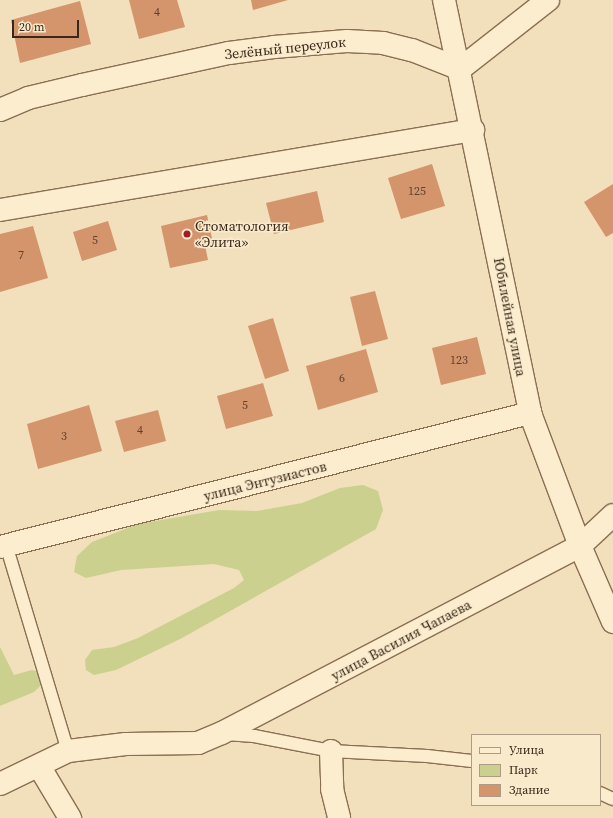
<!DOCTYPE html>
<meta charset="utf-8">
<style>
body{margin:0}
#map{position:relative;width:613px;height:818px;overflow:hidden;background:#f2dfbb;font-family:"Source Serif 4",serif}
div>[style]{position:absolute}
.green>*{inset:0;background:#cbd08e}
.building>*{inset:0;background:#d4946c}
.roads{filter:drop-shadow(1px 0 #8a6f53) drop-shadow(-1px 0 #8a6f53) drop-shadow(0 1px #8a6f53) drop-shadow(0 -1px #8a6f53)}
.service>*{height:12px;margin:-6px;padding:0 6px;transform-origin:6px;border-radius:6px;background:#fcedce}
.minor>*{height:22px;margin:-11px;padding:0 11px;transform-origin:11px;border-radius:11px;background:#fcedce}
.tertiary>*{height:22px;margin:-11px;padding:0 11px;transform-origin:11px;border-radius:11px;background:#fcedce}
.dots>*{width:11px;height:11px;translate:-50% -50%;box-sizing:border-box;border:2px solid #f9eacb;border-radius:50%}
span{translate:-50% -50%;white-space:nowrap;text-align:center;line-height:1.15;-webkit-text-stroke:3px #f9eacb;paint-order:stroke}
.number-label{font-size:12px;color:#5f422e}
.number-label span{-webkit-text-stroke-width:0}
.street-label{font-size:14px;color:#38271a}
.poi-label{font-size:14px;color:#38271a}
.left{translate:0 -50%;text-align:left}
.legend{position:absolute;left:471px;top:734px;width:130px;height:72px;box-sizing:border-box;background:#f9eacb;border:1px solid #ac9c84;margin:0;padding:5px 7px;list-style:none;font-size:12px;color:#38271a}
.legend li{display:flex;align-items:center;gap:8px;height:20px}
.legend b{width:20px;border:1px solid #ac9c84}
.scale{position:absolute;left:12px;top:20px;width:67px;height:18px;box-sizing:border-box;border:2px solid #38271a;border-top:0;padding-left:5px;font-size:12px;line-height:14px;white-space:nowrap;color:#38271a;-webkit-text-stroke:3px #f9eacb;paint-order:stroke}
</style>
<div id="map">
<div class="green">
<div style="clip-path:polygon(363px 485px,378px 491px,383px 510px,376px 529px,182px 638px,116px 670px,94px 675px,86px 670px,85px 660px,92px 650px,114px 647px,138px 638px,234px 588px,244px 580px,239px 570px,214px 564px,121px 570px,86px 578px,74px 572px,77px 556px,92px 542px,138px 524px,219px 510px,257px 511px,302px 503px,340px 488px)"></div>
<div style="clip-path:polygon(0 647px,14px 675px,32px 670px,43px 673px,46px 680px,34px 692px,0 706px)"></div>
</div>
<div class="building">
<div style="clip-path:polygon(129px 0,177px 0,185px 27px,139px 39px)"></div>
<div style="clip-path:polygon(251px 0,288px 0,253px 10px)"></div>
<div style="clip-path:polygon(80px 1px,91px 44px,20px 63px,11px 20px)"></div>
<div style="clip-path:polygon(432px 164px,445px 206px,401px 219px,388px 178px)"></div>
<div style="clip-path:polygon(613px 184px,613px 233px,606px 237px,584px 202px)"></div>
<div style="clip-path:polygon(317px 191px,324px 222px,274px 234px,266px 203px)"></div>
<div style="clip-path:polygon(207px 215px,213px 243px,205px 245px,208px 260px,170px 268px,161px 226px)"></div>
<div style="clip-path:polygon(108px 221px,117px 250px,82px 261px,73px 232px)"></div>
<div style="clip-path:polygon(33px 226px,48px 278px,0 292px,0 234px)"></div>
<div style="clip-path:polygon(375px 291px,388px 339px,362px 346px,350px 297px)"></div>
<div style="clip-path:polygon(273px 318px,289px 371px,265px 379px,248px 326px)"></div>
<div style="clip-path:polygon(477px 337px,486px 374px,441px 385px,432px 348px)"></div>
<div style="clip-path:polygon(366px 349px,378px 392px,318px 410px,306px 366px)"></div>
<div style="clip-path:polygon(263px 383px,273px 416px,226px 429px,217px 396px)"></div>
<div style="clip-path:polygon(89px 405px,102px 451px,38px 469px,27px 424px)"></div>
<div style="clip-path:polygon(158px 410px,166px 441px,124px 452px,115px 421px)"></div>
</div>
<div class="roads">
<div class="service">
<div style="left:7px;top:548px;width:212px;rotate:73.3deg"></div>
<div style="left:225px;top:734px;width:29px;rotate:4deg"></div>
<div style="left:254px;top:736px;width:78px;rotate:11deg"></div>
<div style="left:331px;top:751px;width:96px;rotate:3deg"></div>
<div style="left:427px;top:756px;width:45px;rotate:6.3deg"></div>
<div style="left:600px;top:793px;width:14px;rotate:25deg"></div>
</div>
<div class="minor">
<div style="left:0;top:110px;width:30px;rotate:-23deg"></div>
<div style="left:28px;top:98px;width:56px;rotate:-13.5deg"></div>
<div style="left:82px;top:85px;width:150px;rotate:-12.3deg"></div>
<div style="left:229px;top:53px;width:45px;rotate:-7.6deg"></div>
<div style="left:274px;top:47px;width:73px;rotate:-4.7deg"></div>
<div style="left:347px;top:41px;width:36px;rotate:3deg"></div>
<div style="left:383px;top:43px;width:30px;rotate:14deg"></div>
<div style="left:412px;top:50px;width:52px;rotate:21.6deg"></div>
<div style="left:460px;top:69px;width:112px;rotate:-38.1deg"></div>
<div style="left:0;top:210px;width:480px;rotate:-9.6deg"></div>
<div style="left:580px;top:546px;width:45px;rotate:-43.2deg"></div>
<div style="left:0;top:547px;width:547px;rotate:-14.19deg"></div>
<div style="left:331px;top:751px;width:38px;rotate:88deg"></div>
<div style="left:332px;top:789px;width:30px;rotate:76deg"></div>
</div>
<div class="tertiary">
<div style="left:444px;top:0;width:422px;rotate:78.2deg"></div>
<div style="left:530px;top:413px;width:142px;rotate:69.4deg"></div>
<div style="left:580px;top:546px;width:83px;rotate:66.5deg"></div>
<div style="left:39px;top:766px;width:61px;rotate:59.2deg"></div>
<div style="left:0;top:784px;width:76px;rotate:-25.9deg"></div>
<div style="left:68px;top:751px;width:58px;rotate:-6.9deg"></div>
<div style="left:126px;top:744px;width:72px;rotate:-0.8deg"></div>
<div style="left:198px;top:743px;width:26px;rotate:-23deg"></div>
<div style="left:222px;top:733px;width:404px;rotate:-27.6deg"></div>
</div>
</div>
<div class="dots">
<div style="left:187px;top:234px;background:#9f1d23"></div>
</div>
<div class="number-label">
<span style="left:157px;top:13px">4</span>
<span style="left:417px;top:192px">125</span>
<span style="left:95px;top:241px">5</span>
<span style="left:21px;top:256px">7</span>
<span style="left:459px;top:361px">123</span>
<span style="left:342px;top:379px">6</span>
<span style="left:245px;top:406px">5</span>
<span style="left:140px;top:431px">4</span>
<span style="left:64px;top:437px">3</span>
</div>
<div class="street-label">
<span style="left:285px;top:48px;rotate:-6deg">Зелёный переулок</span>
<span style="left:510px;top:317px;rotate:79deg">Юбилейная улица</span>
<span style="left:265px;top:481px;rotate:-14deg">улица Энтузиастов</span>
<span style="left:401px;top:640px;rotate:-28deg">улица Василия Чапаева</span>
</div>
<div class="poi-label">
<span class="left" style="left:195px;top:234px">Стоматология<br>«Элита»</span>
</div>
<ul class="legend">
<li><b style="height:5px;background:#fcedce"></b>Улица</li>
<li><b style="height:11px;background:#cbd08e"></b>Парк</li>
<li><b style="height:11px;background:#d4946c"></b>Здание</li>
</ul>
<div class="scale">20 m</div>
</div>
